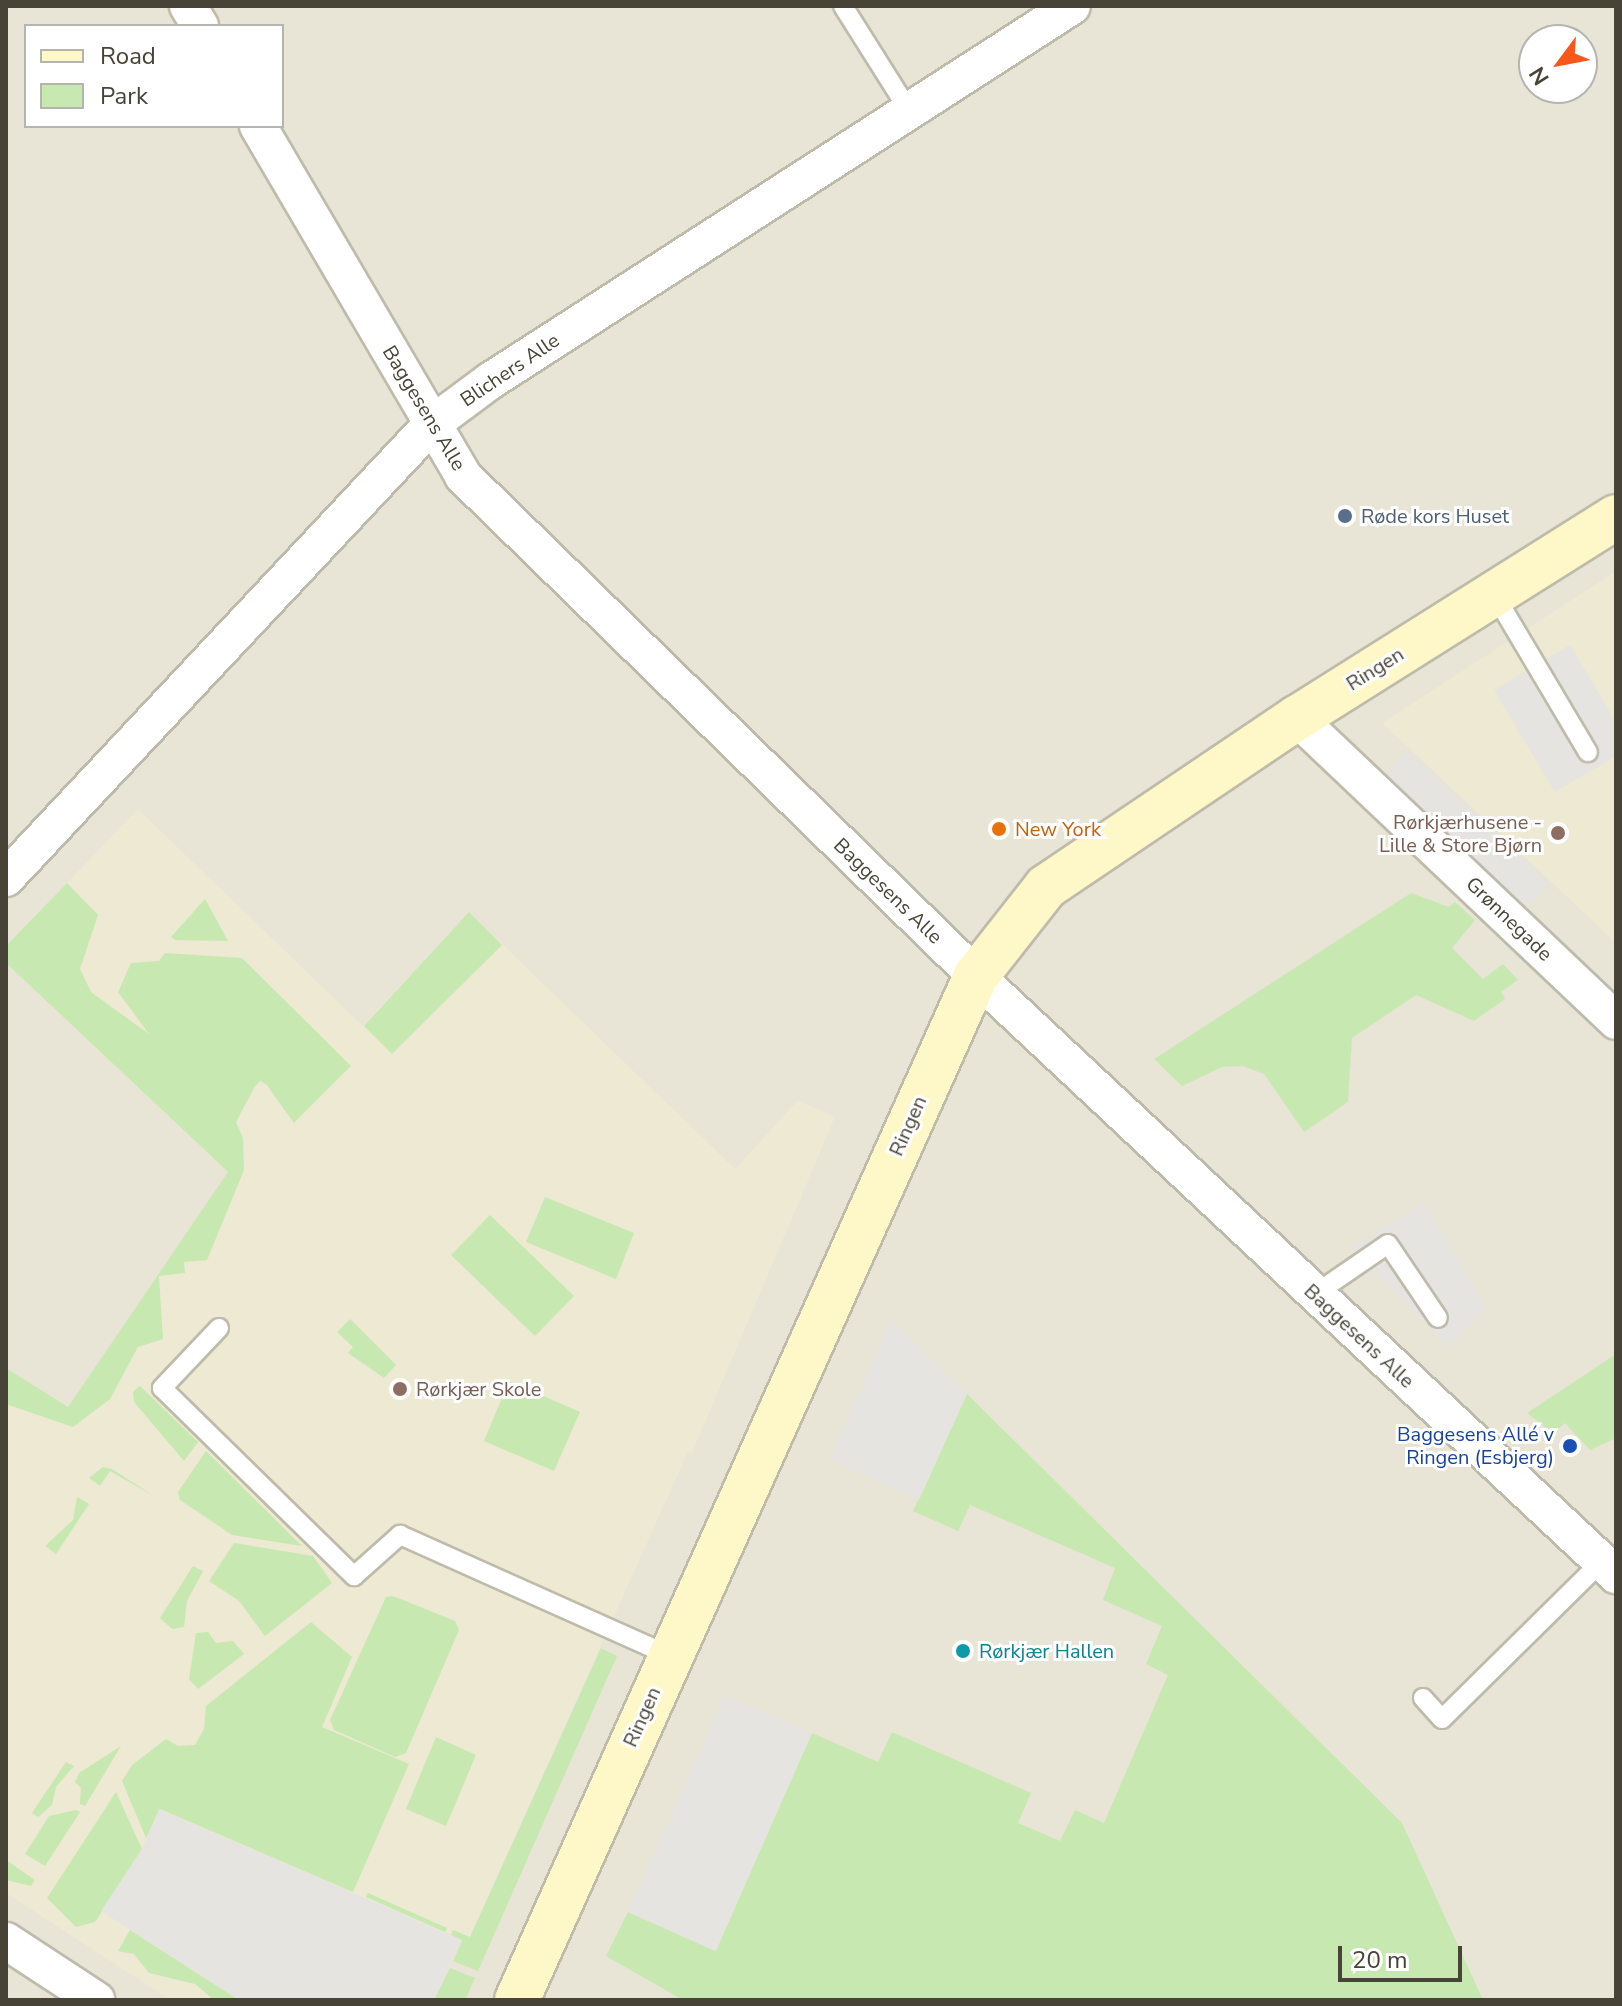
<!DOCTYPE html>
<meta charset="utf-8">
<style>
body{margin:0}
#map{position:relative;width:1622px;height:2006px;overflow:hidden;background:#f4f2e8;font-family:"Nunito Sans",sans-serif}
div>[style]{position:absolute}
.residential>*{inset:0;background:#e8e4d6}
.education>*{inset:0;background:#ede9d2}
.green>*{inset:0;background:#c8e8b1}
.parking>*{inset:0;background:#e5e4e0}
.roads{filter:drop-shadow(2px 0 #bfbbab) drop-shadow(-2px 0 #bfbbab) drop-shadow(0 2px #bfbbab) drop-shadow(0 -2px #bfbbab)}
.lane>*{height:18px;margin:-9px;padding:0 9px;transform-origin:9px;border-radius:9px;background:#fff}
.street>*{height:36px;margin:-18px;padding:0 18px;transform-origin:18px;border-radius:18px;background:#fff}
.secondary>*{height:44px;margin:-22px;padding:0 22px;transform-origin:22px;border-radius:22px;background:#fef8c8}
.dots>*{width:22px;height:22px;translate:-50% -50%;box-sizing:border-box;border:4px solid #fff;border-radius:50%}
span{translate:-50% -50%;white-space:nowrap;text-align:center;line-height:1.15;-webkit-text-stroke:6px #fff;paint-order:stroke}
.street-label{font-size:20px;color:#474337}
.service-label{font-size:20px;color:#4e5e75}
.left{translate:0 -50%;text-align:left}
.education-label{font-size:20px;color:#785e54}
.right{translate:-100% -50%;text-align:right}
.food-label{font-size:20px;color:#c56008}
.transit-label{font-size:20px;color:#164399}
.culture-label{font-size:20px;color:#0d838f}
.frame{position:absolute;inset:0;border:8px solid #474337;pointer-events:none}
.legend{position:absolute;left:24px;top:24px;width:260px;height:104px;box-sizing:border-box;background:#fff;border:2px solid #b5b4af;margin:0;padding:10px 14px;list-style:none;font-size:24px;color:#474337}
.legend li{display:flex;align-items:center;gap:16px;height:40px}
.legend b{width:40px;border:2px solid #b5b4af}
.north{position:absolute;left:1518px;top:24px;width:80px;height:80px;box-sizing:border-box;background:#fff;border:2px solid #b5b4af;border-radius:50%;rotate:238deg;font-size:22px;font-weight:700;line-height:32px;text-align:center;color:#474337}
.north::after{content:'';display:block;margin:auto;width:28px;height:36px;background:#f8571b;clip-path:polygon(50% 0,100% 100%,50% 72%,0 100%)}
.scale{position:absolute;left:1338px;top:1946px;width:124px;height:36px;box-sizing:border-box;border:4px solid #474337;border-top:0;padding-left:10px;font-size:24px;line-height:28px;white-space:nowrap;color:#474337;-webkit-text-stroke:6px #fff;paint-order:stroke}
</style>
<div id="map">
<div class="residential">
<div style="clip-path:polygon(evenodd,6px 6px,1616px 6px,1616px 2000px,6px 2000px,6px 6px,26px 26px,282px 26px,282px 126px,26px 126px,26px 26px,6px 6px,1534px 40px,1582px 40px,1582px 88px,1534px 88px,1534px 40px)"></div>
</div>
<div class="education">
<div style="clip-path:polygon(1616px 571px,1616px 943px,1382px 723px)"></div>
<div style="clip-path:polygon(138px 809px,363px 1026px,469px 912px,735px 1169px,798px 1100px,835px 1117px,692px 1453px,688px 1452px,470px 1937px,462px 1940px,434px 2000px,170px 2000px,6px 1893px,6px 1368px,68px 1407px,228px 1173px,6px 963px,6px 946px)"></div>
</div>
<div class="green">
<div style="clip-path:polygon(67px 883px,98px 915px,80px 969px,91px 992px,149px 1034px,118px 992px,131px 963px,159px 961px,165px 953px,242px 958px,351px 1066px,294px 1123px,266px 1084px,260px 1081px,254px 1088px,236px 1122px,243px 1138px,244px 1170px,207px 1260px,184px 1262px,185px 1273px,159px 1276px,163px 1339px,138px 1347px,110px 1399px,73px 1427px,6px 1404px,6px 1368px,68px 1407px,228px 1172px,6px 963px,6px 946px)"></div>
<div style="clip-path:polygon(1411px 893px,1449px 907px,1455px 902px,1475px 920px,1452px 948px,1483px 979px,1503px 964px,1518px 980px,1501px 992px,1505px 999px,1474px 1021px,1416px 995px,1352px 1038px,1348px 1102px,1304px 1132px,1264px 1074px,1243px 1066px,1222px 1067px,1182px 1086px,1154px 1059px)"></div>
<div style="clip-path:polygon(205px 899px,228px 941px,175px 940px,171px 937px)"></div>
<div style="clip-path:polygon(469px 912px,502px 945px,392px 1054px,364px 1026px)"></div>
<div style="clip-path:polygon(545px 1197px,634px 1233px,616px 1279px,526px 1242px)"></div>
<div style="clip-path:polygon(490px 1215px,574px 1296px,535px 1336px,451px 1255px)"></div>
<div style="clip-path:polygon(350px 1319px,396px 1365px,384px 1378px,348px 1353px,353px 1347px,337px 1332px)"></div>
<div style="clip-path:polygon(1616px 1354px,1616px 1438px,1590px 1450px,1565px 1423px,1553px 1433px,1527px 1413px)"></div>
<div style="clip-path:polygon(509px 1381px,580px 1412px,554px 1471px,484px 1441px)"></div>
<div style="clip-path:polygon(140px 1386px,198px 1442px,184px 1461px,134px 1402px,133px 1392px)"></div>
<div style="clip-path:polygon(967px 1394px,1402px 1823px,1483px 2000px,683px 2000px,606px 1956px,628px 1912px,716px 1951px,812px 1733px,878px 1762px,892px 1732px,1031px 1793px,1018px 1823px,1060px 1841px,1075px 1810px,1104px 1823px,1168px 1675px,1146px 1664px,1162px 1626px,1103px 1600px,1115px 1568px,970px 1505px,958px 1531px,913px 1511px)"></div>
<div style="clip-path:polygon(206px 1451px,302px 1546px,232px 1535px,180px 1500px,178px 1492px)"></div>
<div style="clip-path:polygon(103px 1467px,112px 1469px,154px 1496px,110px 1471px,100px 1486px,89px 1478px)"></div>
<div style="clip-path:polygon(77px 1497px,89px 1504px,56px 1554px,45px 1546px,73px 1520px)"></div>
<div style="clip-path:polygon(234px 1543px,313px 1556px,332px 1583px,265px 1636px,239px 1601px,209px 1581px)"></div>
<div style="clip-path:polygon(193px 1566px,203px 1571px,187px 1601px,184px 1627px,172px 1629px,160px 1618px)"></div>
<div style="clip-path:polygon(393px 1596px,455px 1621px,459px 1630px,406px 1753px,395px 1757px,334px 1730px,330px 1720px,386px 1597px)"></div>
<div style="clip-path:polygon(311px 1622px,352px 1657px,322px 1727px,409px 1764px,353px 1892px,160px 1809px,146px 1838px,122px 1781px,132px 1765px,166px 1739px,178px 1746px,195px 1745px,204px 1729px,206px 1706px)"></div>
<div style="clip-path:polygon(208px 1632px,216px 1643px,233px 1641px,244px 1654px,198px 1689px,189px 1679px,196px 1633px)"></div>
<div style="clip-path:polygon(601px 1648px,617px 1656px,478px 1971px,453px 1961px,462px 1941px,451px 1935px,453px 1930px,470px 1937px)"></div>
<div style="clip-path:polygon(436px 1737px,476px 1755px,446px 1826px,406px 1809px)"></div>
<div style="clip-path:polygon(121px 1746px,85px 1806px,80px 1804px,81px 1788px,75px 1782px,79px 1773px)"></div>
<div style="clip-path:polygon(66px 1762px,74px 1766px,56px 1787px,52px 1805px,38px 1817px,32px 1813px)"></div>
<div style="clip-path:polygon(116px 1792px,142px 1849px,95px 1922px,76px 1927px,47px 1898px)"></div>
<div style="clip-path:polygon(76px 1810px,80px 1812px,45px 1866px,25px 1854px,49px 1816px)"></div>
<div style="clip-path:polygon(6px 1860px,35px 1880px,31px 1886px,6px 1880px)"></div>
<div style="clip-path:polygon(368px 1893px,447px 1928px,445px 1932px,366px 1897px)"></div>
<div style="clip-path:polygon(130px 1930px,239px 2000px,214px 2000px,195px 1984px,149px 1973px,134px 1954px,118px 1951px)"></div>
<div style="clip-path:polygon(450px 1968px,475px 1978px,465px 2000px,434px 2000px)"></div>
</div>
<div class="parking">
<div style="clip-path:polygon(1570px 645px,1616px 722px,1616px 756px,1555px 792px,1494px 690px)"></div>
<div style="clip-path:polygon(1408px 751px,1549px 883px,1527px 907px,1616px 991px,1616px 1013px,1375px 786px)"></div>
<div style="clip-path:polygon(1423px 1203px,1487px 1307px,1449px 1347px,1350px 1248px)"></div>
<div style="clip-path:polygon(891px 1320px,967px 1394px,919px 1500px,830px 1460px)"></div>
<div style="clip-path:polygon(725px 1696px,812px 1733px,715px 1951px,628px 1912px)"></div>
<div style="clip-path:polygon(159px 1809px,462px 1940px,434px 2000px,239px 2000px,101px 1911px,142px 1849px)"></div>
</div>
<div class="roads">
<div class="lane">
<div style="left:843px;top:6px;width:124px;rotate:57.8deg"></div>
<div style="left:1494px;top:594px;width:184px;rotate:59.3deg"></div>
<div style="left:1315px;top:1294px;width:88px;rotate:-34.4deg"></div>
<div style="left:1388px;top:1244px;width:89px;rotate:56deg"></div>
<div style="left:219px;top:1328px;width:83px;rotate:133.5deg"></div>
<div style="left:162px;top:1388px;width:269px;rotate:44.4deg"></div>
<div style="left:354px;top:1576px;width:62px;rotate:-41.7deg"></div>
<div style="left:400px;top:1535px;width:296px;rotate:24.1deg"></div>
<div style="left:1423px;top:1698px;width:28px;rotate:48deg"></div>
<div style="left:1442px;top:1719px;width:225px;rotate:-44.6deg"></div>
</div>
<div class="street">
<div style="left:188px;top:6px;width:23px;rotate:59deg"></div>
<div style="left:258px;top:126px;width:406px;rotate:59.6deg"></div>
<div style="left:463px;top:476px;width:716px;rotate:44.26deg"></div>
<div style="left:976px;top:976px;width:877px;rotate:43.1deg"></div>
<div style="left:1297px;top:718px;width:440px;rotate:43.5deg"></div>
<div style="left:6px;top:878px;width:623px;rotate:-46.82deg"></div>
<div style="left:432px;top:424px;width:72px;rotate:-36.6deg"></div>
<div style="left:490px;top:381px;width:692px;rotate:-32.79deg"></div>
<div style="left:6px;top:1941px;width:108px;rotate:33.2deg"></div>
</div>
<div class="secondary">
<div style="left:517px;top:2000px;width:1122px;rotate:-65.86deg"></div>
<div style="left:976px;top:976px;width:113px;rotate:-51.8deg"></div>
<div style="left:1046px;top:887px;width:303px;rotate:-34deg"></div>
<div style="left:1297px;top:718px;width:377px;rotate:-32.2deg"></div>
</div>
</div>
<div class="dots">
<div style="left:1345px;top:516px;background:#5c6f8a"></div>
<div style="left:999px;top:829px;background:#e8710a"></div>
<div style="left:1558px;top:833px;background:#8d6e63"></div>
<div style="left:400px;top:1389px;background:#8d6e63"></div>
<div style="left:1570px;top:1446px;background:#1a4fb4"></div>
<div style="left:963px;top:1651px;background:#0f9aa8"></div>
</div>
<div class="street-label">
<span style="left:510px;top:370px;rotate:-34deg">Blichers Alle</span>
<span style="left:424px;top:408px;rotate:59deg">Baggesens Alle</span>
<span style="left:1375px;top:669px;rotate:-32deg">Ringen</span>
<span style="left:888px;top:891px;rotate:44deg">Baggesens Alle</span>
<span style="left:1509px;top:919px;rotate:44deg">Grønnegade</span>
<span style="left:908px;top:1126px;rotate:-66deg">Ringen</span>
<span style="left:1359px;top:1336px;rotate:43deg">Baggesens Alle</span>
<span style="left:642px;top:1717px;rotate:-66deg">Ringen</span>
</div>
<div class="service-label">
<span class="left" style="left:1361px;top:516px">Røde kors Huset</span>
</div>
<div class="education-label">
<span class="right" style="left:1542px;top:834px">Rørkjærhusene -<br>Lille &amp; Store Bjørn</span>
<span class="left" style="left:416px;top:1389px">Rørkjær Skole</span>
</div>
<div class="food-label">
<span class="left" style="left:1015px;top:829px">New York</span>
</div>
<div class="transit-label">
<span class="right" style="left:1554px;top:1446px">Baggesens Allé v<br>Ringen (Esbjerg)</span>
</div>
<div class="culture-label">
<span class="left" style="left:979px;top:1651px">Rørkjær Hallen</span>
</div>
<div class="frame"></div>
<ul class="legend">
<li><b style="height:10px;background:#fef8c8"></b>Road</li>
<li><b style="height:22px;background:#c8e8b1"></b>Park</li>
</ul>
<div class="north">N</div>
<div class="scale">20 m</div>
</div>
